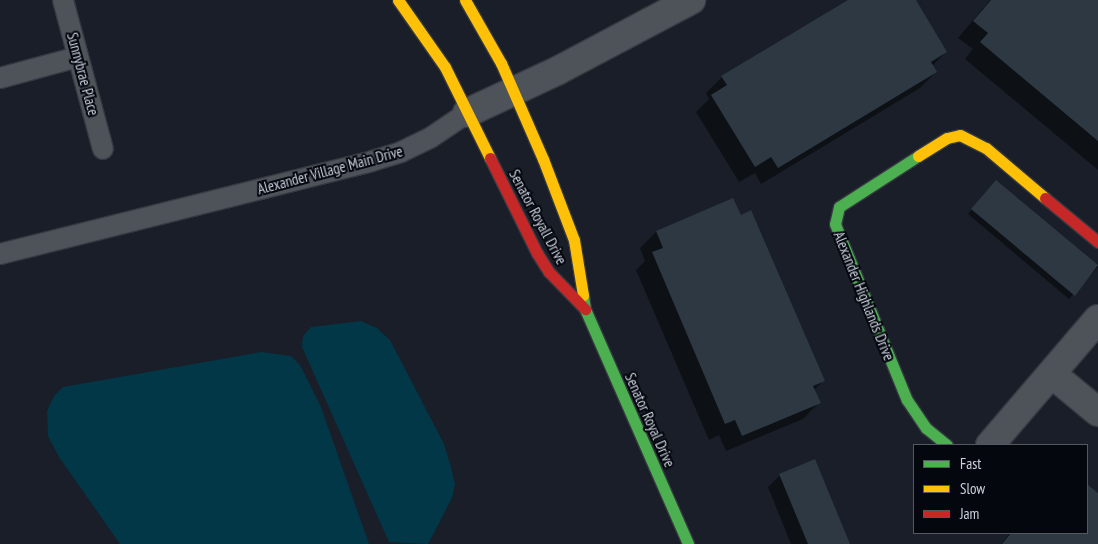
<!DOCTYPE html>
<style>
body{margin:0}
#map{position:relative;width:1098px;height:544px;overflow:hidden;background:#191e28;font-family:"PT Sans Narrow",sans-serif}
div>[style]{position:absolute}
.water>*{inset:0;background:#023747}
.shadow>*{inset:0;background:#0007}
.building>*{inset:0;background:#2d3843}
.roads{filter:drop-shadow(1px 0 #363941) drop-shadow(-1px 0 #363941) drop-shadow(0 1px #363941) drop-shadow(0 -1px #363941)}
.lane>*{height:20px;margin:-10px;padding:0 10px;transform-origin:10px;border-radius:10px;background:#4e5259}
.street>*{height:28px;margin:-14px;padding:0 14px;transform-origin:14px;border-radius:14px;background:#4e5259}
.fast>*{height:11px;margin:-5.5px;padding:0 5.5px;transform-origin:5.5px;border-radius:5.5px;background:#4caf50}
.slow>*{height:11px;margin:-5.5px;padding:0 5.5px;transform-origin:5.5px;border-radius:5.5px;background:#ffc107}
.jam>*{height:11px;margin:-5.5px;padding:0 5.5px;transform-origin:5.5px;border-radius:5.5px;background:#c62828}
span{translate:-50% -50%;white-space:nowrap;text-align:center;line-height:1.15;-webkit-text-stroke:4px #04070e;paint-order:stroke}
.street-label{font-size:15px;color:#ccd2de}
.legend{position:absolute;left:913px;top:444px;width:175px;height:90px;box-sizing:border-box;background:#04070e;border:1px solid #545861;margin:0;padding:6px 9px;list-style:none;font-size:15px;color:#ccd2de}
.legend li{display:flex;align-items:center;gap:10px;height:25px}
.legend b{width:25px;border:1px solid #545861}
</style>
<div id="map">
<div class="water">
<div style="clip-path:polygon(361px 321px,377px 328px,390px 340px,444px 444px,451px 467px,455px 484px,452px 498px,428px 544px,389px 542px,302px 347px,303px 336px,311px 327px)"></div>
<div style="clip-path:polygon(261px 352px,291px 356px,300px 365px,321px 407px,369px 544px,120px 544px,59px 457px,48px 436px,47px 411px,54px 396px,63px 387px)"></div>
</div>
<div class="shadow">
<div style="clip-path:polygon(850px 0,914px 0,946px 52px,932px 66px,936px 72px,920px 88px,761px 184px,755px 173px,739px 182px,696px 112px,709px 99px,706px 93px,722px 77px)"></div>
<div style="clip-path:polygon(990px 0,1098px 2px,1098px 170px,965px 59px,973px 49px,958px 38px)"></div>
<div style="clip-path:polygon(996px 181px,1098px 267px,1069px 299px,968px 214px)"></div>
<div style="clip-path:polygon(733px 200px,823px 381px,814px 390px,819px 403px,803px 419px,726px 451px,719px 435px,709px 440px,636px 270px,645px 261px,640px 248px,656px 232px)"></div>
<div style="clip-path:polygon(780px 475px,849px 544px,791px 544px,768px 487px)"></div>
<div style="clip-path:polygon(1087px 486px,1098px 495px,1098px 544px,1001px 544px,1010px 533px,1087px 533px)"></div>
</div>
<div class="building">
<div style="clip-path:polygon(848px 0,916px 0,947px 52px,931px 62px,937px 72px,778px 168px,771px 157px,755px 167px,711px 95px,727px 85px,721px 76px)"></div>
<div style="clip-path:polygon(991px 0,1098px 0,1098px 141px,980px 42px,988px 33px,973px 21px)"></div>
<div style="clip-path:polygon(996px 180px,1098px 265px,1075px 296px,971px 209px)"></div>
<div style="clip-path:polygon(733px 198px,741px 215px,751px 210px,825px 381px,813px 386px,821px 403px,742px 436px,735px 420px,725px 424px,652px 252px,663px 248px,656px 231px)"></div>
<div style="clip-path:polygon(815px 459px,850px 544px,808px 544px,779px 474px)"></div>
<div style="clip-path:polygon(1087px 484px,1098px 493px,1098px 544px,1002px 544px,1011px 533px,1087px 533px)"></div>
</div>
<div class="roads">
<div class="lane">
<div style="left:63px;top:0;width:154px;rotate:75deg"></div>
<div style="left:0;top:78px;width:81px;rotate:-15.1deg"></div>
<div style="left:0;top:254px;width:383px;rotate:-14deg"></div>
<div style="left:372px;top:161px;width:30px;rotate:-17deg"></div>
<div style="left:401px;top:152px;width:32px;rotate:-26deg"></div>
<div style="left:430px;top:138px;width:45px;rotate:-34deg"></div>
</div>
<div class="street">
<div style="left:467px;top:113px;width:99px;rotate:-25deg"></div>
<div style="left:557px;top:71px;width:152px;rotate:-27.9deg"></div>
<div style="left:1052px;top:374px;width:60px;rotate:39.6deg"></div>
<div style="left:990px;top:445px;width:166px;rotate:-49.4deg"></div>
</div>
<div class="fast">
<div style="left:918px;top:156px;width:94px;rotate:147.2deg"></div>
<div style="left:839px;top:207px;width:17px;rotate:103deg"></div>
<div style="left:835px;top:224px;width:190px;rotate:67.8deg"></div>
<div style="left:907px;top:400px;width:34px;rotate:56deg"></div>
<div style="left:926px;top:428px;width:27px;rotate:39deg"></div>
<div style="left:583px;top:295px;width:14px;rotate:82deg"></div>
<div style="left:585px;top:309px;width:257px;rotate:66.3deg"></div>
</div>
<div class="slow">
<div style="left:398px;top:0;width:82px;rotate:55deg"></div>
<div style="left:445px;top:67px;width:102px;rotate:63.7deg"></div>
<div style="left:465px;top:0;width:73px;rotate:60.3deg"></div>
<div style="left:501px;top:63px;width:105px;rotate:66.4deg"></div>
<div style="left:543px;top:159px;width:87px;rotate:69.1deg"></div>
<div style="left:574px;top:240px;width:56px;rotate:80.7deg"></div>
<div style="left:918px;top:156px;width:34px;rotate:-32deg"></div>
<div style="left:947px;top:138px;width:13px;rotate:-13deg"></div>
<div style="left:960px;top:135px;width:29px;rotate:27deg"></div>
<div style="left:986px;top:148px;width:77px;rotate:40.3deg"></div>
</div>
<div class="jam">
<div style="left:490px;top:158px;width:106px;rotate:63.7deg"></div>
<div style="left:537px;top:253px;width:22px;rotate:58deg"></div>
<div style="left:549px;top:272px;width:52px;rotate:45.8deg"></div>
<div style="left:1045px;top:198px;width:69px;rotate:39.7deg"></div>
</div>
</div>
<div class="street-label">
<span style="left:83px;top:74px;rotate:75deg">Sunnybrae Place</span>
<span style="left:330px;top:170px;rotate:-15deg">Alexander Village Main Drive</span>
<span style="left:538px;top:217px;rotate:62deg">Senator Royall Drive</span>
<span style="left:864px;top:296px;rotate:68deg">Alexander Highlands Drive</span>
<span style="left:650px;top:420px;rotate:66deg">Senator Royal Drive</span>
</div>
<ul class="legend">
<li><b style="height:6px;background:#4caf50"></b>Fast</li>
<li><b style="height:6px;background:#ffc107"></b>Slow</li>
<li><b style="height:6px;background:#c62828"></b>Jam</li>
</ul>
</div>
